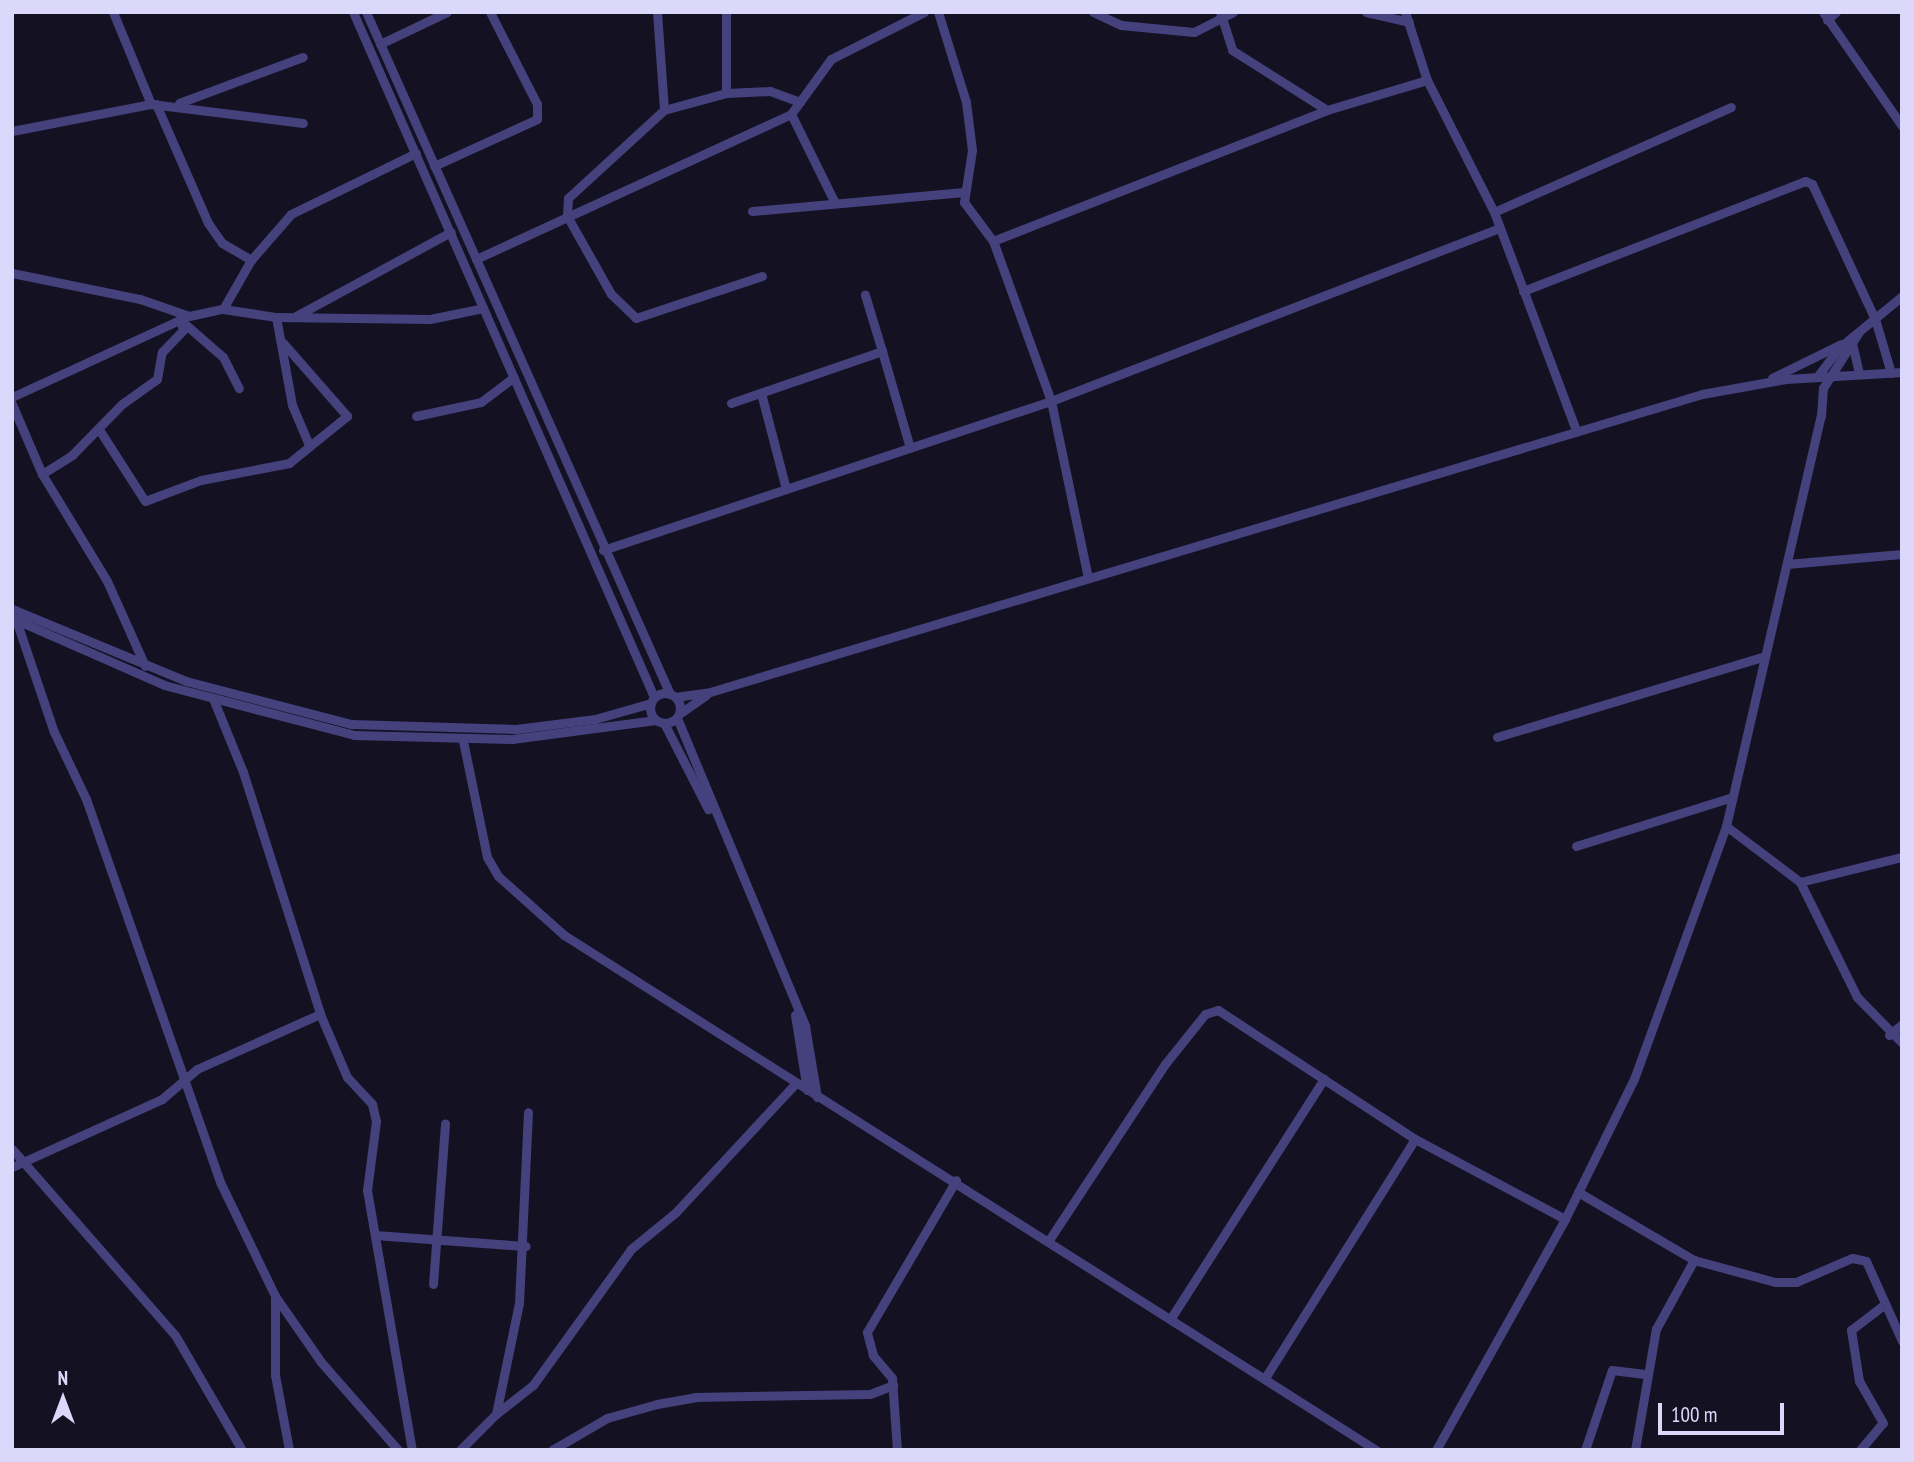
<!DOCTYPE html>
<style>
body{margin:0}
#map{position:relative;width:1914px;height:1462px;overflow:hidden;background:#141123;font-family:"PT Sans Narrow",sans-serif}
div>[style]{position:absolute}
.minor>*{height:9px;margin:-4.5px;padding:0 4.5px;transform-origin:4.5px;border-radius:4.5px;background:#44417d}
.minor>.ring{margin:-4.5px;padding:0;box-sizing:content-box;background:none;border:9px solid #44417d;border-radius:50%}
span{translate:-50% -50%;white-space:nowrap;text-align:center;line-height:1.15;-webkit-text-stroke:5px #141123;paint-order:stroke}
.frame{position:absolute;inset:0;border:14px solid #dcd8fb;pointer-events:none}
.north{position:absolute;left:28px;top:1364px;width:70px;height:70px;-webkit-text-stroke:5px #141123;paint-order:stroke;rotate:0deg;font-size:19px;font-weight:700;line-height:28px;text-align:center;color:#dcd8fb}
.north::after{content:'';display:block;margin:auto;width:24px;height:32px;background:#dcd8fb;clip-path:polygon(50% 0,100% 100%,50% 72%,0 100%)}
.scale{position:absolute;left:1658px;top:1403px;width:126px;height:32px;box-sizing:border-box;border:4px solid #dcd8fb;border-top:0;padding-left:9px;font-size:21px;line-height:24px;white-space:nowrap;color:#dcd8fb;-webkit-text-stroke:5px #141123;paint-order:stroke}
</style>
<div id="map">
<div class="minor">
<div style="left:113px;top:12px;width:100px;rotate:67.6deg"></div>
<div style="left:353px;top:12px;width:748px;rotate:66.28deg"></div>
<div style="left:366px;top:12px;width:747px;rotate:65.98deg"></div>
<div style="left:657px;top:12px;width:98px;rotate:85.9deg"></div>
<div style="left:726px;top:12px;width:81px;rotate:90deg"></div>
<div style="left:938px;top:12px;width:94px;rotate:72.7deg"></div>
<div style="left:966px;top:102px;width:48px;rotate:82.9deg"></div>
<div style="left:972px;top:150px;width:53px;rotate:98.7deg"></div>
<div style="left:964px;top:202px;width:49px;rotate:53.4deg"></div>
<div style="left:1093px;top:12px;width:31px;rotate:25deg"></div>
<div style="left:1121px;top:25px;width:73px;rotate:5.5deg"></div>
<div style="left:1194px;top:32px;width:44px;rotate:-27.1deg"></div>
<div style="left:1220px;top:12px;width:40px;rotate:72deg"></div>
<div style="left:1232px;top:50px;width:112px;rotate:32.3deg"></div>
<div style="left:1366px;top:12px;width:44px;rotate:13.1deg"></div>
<div style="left:1405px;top:12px;width:71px;rotate:72.1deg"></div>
<div style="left:1427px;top:80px;width:148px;rotate:63.1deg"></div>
<div style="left:1494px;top:212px;width:233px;rotate:69.4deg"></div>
<div style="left:1823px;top:12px;width:139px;rotate:55.3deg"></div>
<div style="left:1827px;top:20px;width:12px;rotate:-42deg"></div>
<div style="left:380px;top:44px;width:74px;rotate:-25.5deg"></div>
<div style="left:179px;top:103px;width:132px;rotate:-20.4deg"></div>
<div style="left:156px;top:104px;width:130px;rotate:66.4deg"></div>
<div style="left:208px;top:223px;width:24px;rotate:55deg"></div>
<div style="left:222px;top:243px;width:34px;rotate:30deg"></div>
<div style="left:791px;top:114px;width:99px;rotate:63.7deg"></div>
<div style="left:12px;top:131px;width:142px;rotate:-11deg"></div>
<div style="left:151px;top:104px;width:153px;rotate:7.1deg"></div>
<div style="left:434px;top:166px;width:113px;rotate:-24.5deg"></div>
<div style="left:537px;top:119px;width:15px;rotate:-90deg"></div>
<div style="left:537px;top:104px;width:103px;rotate:-117.1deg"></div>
<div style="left:752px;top:211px;width:213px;rotate:-5.1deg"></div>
<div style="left:1494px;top:212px;width:259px;rotate:-23.9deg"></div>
<div style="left:476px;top:259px;width:347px;rotate:-24.7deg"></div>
<div style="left:791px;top:114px;width:68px;rotate:-54deg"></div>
<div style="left:831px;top:59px;width:104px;rotate:-26.8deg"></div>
<div style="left:12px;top:273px;width:131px;rotate:11.5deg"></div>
<div style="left:140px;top:299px;width:52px;rotate:19.1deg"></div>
<div style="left:189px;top:316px;width:35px;rotate:-12deg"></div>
<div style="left:223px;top:309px;width:54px;rotate:8.6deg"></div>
<div style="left:276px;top:317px;width:154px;rotate:0.7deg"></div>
<div style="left:430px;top:319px;width:54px;rotate:-11.7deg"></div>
<div style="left:762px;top:276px;width:133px;rotate:161.6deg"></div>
<div style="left:636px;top:318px;width:35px;rotate:-136deg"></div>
<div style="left:611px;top:294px;width:90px;rotate:-119.4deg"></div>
<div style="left:567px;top:216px;width:18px;rotate:-87deg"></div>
<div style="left:568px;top:198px;width:130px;rotate:-42.5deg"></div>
<div style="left:664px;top:110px;width:64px;rotate:-15.3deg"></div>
<div style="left:726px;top:93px;width:44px;rotate:-2.6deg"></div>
<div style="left:770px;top:91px;width:32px;rotate:20deg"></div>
<div style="left:1523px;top:291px;width:303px;rotate:-21.3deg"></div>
<div style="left:1805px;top:181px;width:8px;rotate:23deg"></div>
<div style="left:1812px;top:184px;width:149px;rotate:65deg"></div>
<div style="left:1875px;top:319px;width:56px;rotate:73.5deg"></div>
<div style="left:223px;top:309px;width:56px;rotate:-60.3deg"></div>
<div style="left:251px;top:260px;width:61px;rotate:-49deg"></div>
<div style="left:291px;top:214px;width:139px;rotate:-26deg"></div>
<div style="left:296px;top:316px;width:176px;rotate:-28.5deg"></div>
<div style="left:276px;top:317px;width:89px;rotate:79.7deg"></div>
<div style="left:292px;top:405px;width:43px;rotate:67deg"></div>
<div style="left:185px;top:324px;width:50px;rotate:41deg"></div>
<div style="left:223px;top:357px;width:35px;rotate:63deg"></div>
<div style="left:1852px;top:343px;width:32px;rotate:77deg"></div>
<div style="left:882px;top:351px;width:101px;rotate:73.9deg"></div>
<div style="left:1817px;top:377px;width:38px;rotate:-53deg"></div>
<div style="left:1840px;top:347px;width:80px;rotate:-39.4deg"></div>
<div style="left:1772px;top:378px;width:77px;rotate:-26.2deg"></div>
<div style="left:761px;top:393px;width:99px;rotate:75.4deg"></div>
<div style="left:12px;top:397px;width:192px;rotate:-24.7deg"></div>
<div style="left:731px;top:403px;width:160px;rotate:-19deg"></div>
<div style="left:882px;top:351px;width:59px;rotate:-106.9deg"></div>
<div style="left:12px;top:404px;width:76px;rotate:66.8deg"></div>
<div style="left:42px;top:474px;width:125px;rotate:58.7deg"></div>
<div style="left:107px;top:581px;width:93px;rotate:65.9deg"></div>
<div style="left:416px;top:416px;width:66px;rotate:-12.2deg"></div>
<div style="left:481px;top:402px;width:41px;rotate:-37.1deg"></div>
<div style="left:100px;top:431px;width:83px;rotate:57.3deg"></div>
<div style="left:145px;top:501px;width:60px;rotate:-20.6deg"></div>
<div style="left:201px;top:480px;width:90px;rotate:-10.9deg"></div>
<div style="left:289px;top:463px;width:75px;rotate:-39deg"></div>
<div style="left:347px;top:416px;width:97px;rotate:-131.2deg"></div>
<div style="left:42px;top:474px;width:36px;rotate:-32deg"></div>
<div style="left:72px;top:455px;width:71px;rotate:-45.6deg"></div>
<div style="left:122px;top:404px;width:43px;rotate:-35.5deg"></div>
<div style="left:157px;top:379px;width:27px;rotate:-80deg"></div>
<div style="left:162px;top:352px;width:30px;rotate:-46deg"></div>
<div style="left:183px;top:330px;width:11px;rotate:-105deg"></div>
<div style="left:603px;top:550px;width:472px;rotate:-18.4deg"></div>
<div style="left:1051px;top:401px;width:481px;rotate:-21.1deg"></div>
<div style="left:1787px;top:564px;width:115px;rotate:-5deg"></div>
<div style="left:1088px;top:578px;width:181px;rotate:-101.8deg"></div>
<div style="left:1051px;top:401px;width:170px;rotate:-109.9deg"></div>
<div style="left:993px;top:241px;width:359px;rotate:-21.4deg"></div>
<div style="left:1327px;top:110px;width:104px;rotate:-16.7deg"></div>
<div style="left:12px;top:609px;width:188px;rotate:22.5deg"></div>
<div style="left:186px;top:681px;width:171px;rotate:14.6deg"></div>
<div style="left:351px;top:724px;width:165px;rotate:1.7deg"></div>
<div style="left:516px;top:729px;width:80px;rotate:-7.2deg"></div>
<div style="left:595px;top:719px;width:58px;rotate:-15.9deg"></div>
<div style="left:14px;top:619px;width:164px;rotate:23.7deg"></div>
<div style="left:164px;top:685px;width:196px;rotate:14.7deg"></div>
<div style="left:354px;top:735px;width:158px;rotate:1.5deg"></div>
<div style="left:512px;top:739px;width:145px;rotate:-7.5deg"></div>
<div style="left:16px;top:620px;width:118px;rotate:71.3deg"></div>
<div style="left:54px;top:732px;width:74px;rotate:64.5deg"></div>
<div style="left:86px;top:799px;width:406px;rotate:70.7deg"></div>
<div style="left:220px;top:1182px;width:127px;rotate:64.2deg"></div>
<div style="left:275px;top:1296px;width:79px;rotate:90deg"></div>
<div style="left:275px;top:1375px;width:76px;rotate:79.4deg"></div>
<div class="ring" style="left:650px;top:693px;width:21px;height:21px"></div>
<div style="left:675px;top:697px;width:35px;rotate:-8deg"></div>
<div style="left:710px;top:692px;width:1036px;rotate:-16.72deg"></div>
<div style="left:1702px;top:394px;width:85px;rotate:-10.1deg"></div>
<div style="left:1786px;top:379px;width:116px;rotate:-3.5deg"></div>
<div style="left:214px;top:701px;width:77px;rotate:67.8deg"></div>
<div style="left:243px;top:772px;width:254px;rotate:72.3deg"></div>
<div style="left:320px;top:1014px;width:69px;rotate:66.8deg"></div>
<div style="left:347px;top:1077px;width:37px;rotate:47deg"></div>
<div style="left:372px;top:1104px;width:17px;rotate:77deg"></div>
<div style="left:376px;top:1121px;width:70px;rotate:97.4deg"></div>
<div style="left:367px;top:1190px;width:264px;rotate:80.2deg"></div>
<div style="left:679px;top:714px;width:33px;rotate:-35deg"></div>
<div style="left:677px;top:718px;width:334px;rotate:67.4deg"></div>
<div style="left:805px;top:1026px;width:72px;rotate:80.4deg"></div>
<div style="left:664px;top:723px;width:97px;rotate:62.9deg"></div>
<div style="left:1497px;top:737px;width:280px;rotate:-16.8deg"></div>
<div style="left:463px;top:741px;width:118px;rotate:78.3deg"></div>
<div style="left:487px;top:857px;width:22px;rotate:60deg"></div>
<div style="left:498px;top:876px;width:89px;rotate:41.8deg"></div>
<div style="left:564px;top:935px;width:962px;rotate:32.38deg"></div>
<div style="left:1726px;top:826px;width:93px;rotate:37.1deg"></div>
<div style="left:1800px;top:882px;width:128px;rotate:63.6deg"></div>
<div style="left:1857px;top:997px;width:64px;rotate:45.6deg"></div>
<div style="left:1576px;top:846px;width:164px;rotate:-17.4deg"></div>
<div style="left:1800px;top:882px;width:105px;rotate:-13.8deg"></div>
<div style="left:795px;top:1015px;width:76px;rotate:80.9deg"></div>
<div style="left:1889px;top:1035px;width:17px;rotate:-40deg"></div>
<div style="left:12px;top:1149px;width:247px;rotate:48.8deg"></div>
<div style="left:175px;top:1335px;width:133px;rotate:59.8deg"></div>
<div style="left:12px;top:1167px;width:165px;rotate:-24.4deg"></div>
<div style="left:162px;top:1099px;width:46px;rotate:-40.6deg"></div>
<div style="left:197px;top:1069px;width:135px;rotate:-24.1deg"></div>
<div style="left:1578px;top:1192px;width:134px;rotate:30.4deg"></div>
<div style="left:1694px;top:1260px;width:84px;rotate:15.2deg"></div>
<div style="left:1775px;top:1282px;width:21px"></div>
<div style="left:1796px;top:1282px;width:61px;rotate:-23.2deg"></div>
<div style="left:1852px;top:1258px;width:14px;rotate:12deg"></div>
<div style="left:1866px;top:1261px;width:88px;rotate:65.8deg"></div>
<div style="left:375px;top:1235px;width:151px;rotate:4.2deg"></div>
<div style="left:1049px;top:1240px;width:211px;rotate:-56.6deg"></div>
<div style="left:1165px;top:1064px;width:64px;rotate:-51.3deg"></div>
<div style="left:1205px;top:1014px;width:14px;rotate:-17deg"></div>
<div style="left:1218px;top:1010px;width:235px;rotate:33.2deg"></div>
<div style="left:1415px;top:1139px;width:170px;rotate:28.1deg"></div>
<div style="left:433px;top:1284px;width:161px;rotate:-85.7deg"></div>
<div style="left:275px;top:1296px;width:80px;rotate:55.1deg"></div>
<div style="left:321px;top:1362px;width:117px;rotate:48.8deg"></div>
<div style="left:1171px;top:1318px;width:284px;rotate:-57.4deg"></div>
<div style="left:1265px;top:1378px;width:282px;rotate:-57.9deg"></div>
<div style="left:496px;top:1414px;width:47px;rotate:-38.1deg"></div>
<div style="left:533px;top:1385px;width:168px;rotate:-54.2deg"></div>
<div style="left:631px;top:1249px;width:58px;rotate:-39.4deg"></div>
<div style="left:676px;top:1212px;width:176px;rotate:-47.1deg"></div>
<div style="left:460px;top:1450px;width:51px;rotate:-45deg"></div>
<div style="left:496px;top:1414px;width:113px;rotate:-78.3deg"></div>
<div style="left:519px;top:1303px;width:191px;rotate:-87.3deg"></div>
<div style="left:552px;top:1450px;width:64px;rotate:-30.2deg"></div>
<div style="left:607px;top:1418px;width:52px;rotate:-15.6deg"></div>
<div style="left:657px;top:1404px;width:39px;rotate:-10deg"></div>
<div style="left:695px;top:1397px;width:175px;rotate:-1deg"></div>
<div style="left:870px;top:1394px;width:25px;rotate:-21deg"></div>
<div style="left:897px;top:1450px;width:72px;rotate:-94deg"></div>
<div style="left:892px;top:1378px;width:30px;rotate:-130deg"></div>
<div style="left:873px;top:1355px;width:24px;rotate:-105deg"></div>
<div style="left:867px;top:1332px;width:176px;rotate:-59.6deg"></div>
<div style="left:1436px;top:1450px;width:265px;rotate:-60.8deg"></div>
<div style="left:1565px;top:1219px;width:156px;rotate:-63.8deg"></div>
<div style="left:1634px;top:1079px;width:269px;rotate:-70deg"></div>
<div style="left:1726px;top:826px;width:421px;rotate:-77deg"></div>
<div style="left:1821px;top:416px;width:28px;rotate:-86deg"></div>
<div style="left:1823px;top:388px;width:67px;rotate:-57.3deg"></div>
<div style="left:1585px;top:1450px;width:84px;rotate:-71.4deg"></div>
<div style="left:1612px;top:1370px;width:31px;rotate:7deg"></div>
<div style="left:1635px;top:1450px;width:123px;rotate:-80.2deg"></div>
<div style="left:1656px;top:1329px;width:79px;rotate:-61.2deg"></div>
<div style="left:1860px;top:1450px;width:35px;rotate:-50deg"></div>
<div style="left:1883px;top:1423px;width:48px;rotate:-119.7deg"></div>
<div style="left:1859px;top:1381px;width:52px;rotate:-98.9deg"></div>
<div style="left:1851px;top:1330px;width:43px;rotate:-37.4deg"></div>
</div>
<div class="frame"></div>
<div class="north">N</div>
<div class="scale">100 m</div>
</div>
